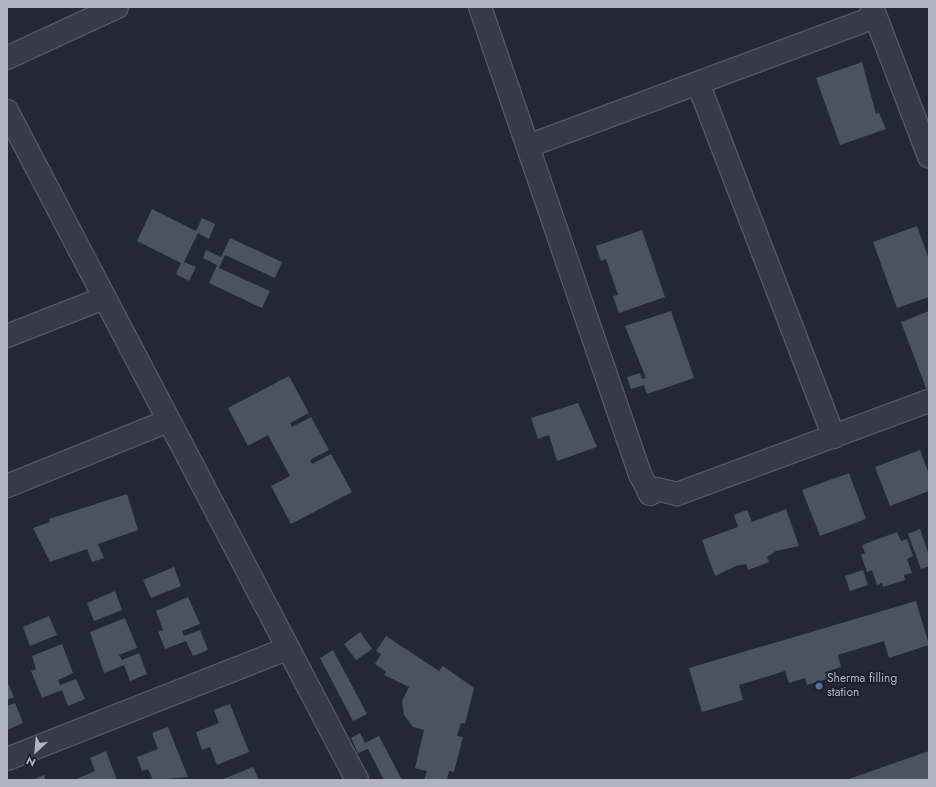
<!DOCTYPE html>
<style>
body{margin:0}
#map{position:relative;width:936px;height:787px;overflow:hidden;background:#232934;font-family:Jost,sans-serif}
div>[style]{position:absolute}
.building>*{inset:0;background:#4b5260}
.roads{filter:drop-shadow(1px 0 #535863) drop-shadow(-1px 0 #535863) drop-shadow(0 1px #535863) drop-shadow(0 -1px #535863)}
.minor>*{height:22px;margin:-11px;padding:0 11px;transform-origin:11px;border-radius:11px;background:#363b45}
.dots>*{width:11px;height:11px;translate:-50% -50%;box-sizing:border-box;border:2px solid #1b202a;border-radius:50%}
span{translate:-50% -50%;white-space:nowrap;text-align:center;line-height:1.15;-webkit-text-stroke:4px #1b202a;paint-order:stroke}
.poi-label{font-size:12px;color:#b0b5c2}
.left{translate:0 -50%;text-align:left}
.frame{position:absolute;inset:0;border:8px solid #b0b5c2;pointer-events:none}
.north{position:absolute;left:16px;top:731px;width:40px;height:40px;-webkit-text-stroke:3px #1b202a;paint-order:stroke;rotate:206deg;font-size:11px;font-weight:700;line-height:16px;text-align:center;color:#b0b5c2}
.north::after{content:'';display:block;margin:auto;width:14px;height:18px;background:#b0b5c2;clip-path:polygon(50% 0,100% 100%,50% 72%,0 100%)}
</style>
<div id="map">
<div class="building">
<div style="clip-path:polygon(862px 62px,876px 114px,879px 113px,886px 129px,840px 145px,816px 78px)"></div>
<div style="clip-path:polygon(152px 209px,196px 231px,202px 218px,215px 224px,209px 239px,198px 233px,184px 262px,196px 267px,189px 281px,176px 274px,181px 263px,137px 241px)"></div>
<div style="clip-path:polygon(917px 226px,929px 259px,929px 297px,897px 308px,873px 242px)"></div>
<div style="clip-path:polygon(642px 230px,665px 297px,619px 313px,613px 296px,618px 295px,606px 259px,601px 261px,596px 246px)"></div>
<div style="clip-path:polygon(230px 238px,282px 262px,275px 278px,225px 255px,219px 268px,270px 291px,262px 308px,209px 283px,217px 265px,203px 258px,206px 250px,221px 257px)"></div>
<div style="clip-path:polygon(671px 311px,694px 378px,647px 394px,644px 385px,631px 389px,627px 377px,640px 373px,642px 379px,646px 378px,625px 326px)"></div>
<div style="clip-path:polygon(929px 311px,929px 387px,926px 388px,901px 322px)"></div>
<div style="clip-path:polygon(289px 376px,309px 413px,290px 423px,292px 427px,311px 417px,329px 450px,310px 460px,312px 464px,331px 454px,352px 492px,291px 524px,271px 486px,290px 476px,268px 435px,248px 446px,228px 408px)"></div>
<div style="clip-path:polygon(578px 403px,597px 447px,557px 461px,549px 435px,538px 439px,531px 418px)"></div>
<div style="clip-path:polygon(920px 450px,929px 474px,929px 491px,890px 506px,875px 467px)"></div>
<div style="clip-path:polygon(849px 473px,866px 519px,820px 536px,802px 490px)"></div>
<div style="clip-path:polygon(127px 494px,138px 530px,98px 544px,104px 558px,92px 562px,87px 549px,50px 562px,33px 528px,50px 522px,49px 519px)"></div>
<div style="clip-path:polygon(786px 509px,799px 546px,776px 551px,767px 557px,769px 562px,748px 570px,746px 564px,736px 566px,715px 576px,702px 540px,738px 527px,734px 515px,747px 510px,752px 522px)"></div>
<div style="clip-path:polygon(920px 529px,929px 555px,929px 566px,921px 569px,908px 534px)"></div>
<div style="clip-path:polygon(897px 532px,901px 541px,907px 539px,913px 556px,907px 559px,912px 573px,904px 575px,905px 580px,883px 587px,882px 583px,877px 585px,872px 570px,867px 572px,861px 555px,865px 553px,862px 545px)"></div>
<div style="clip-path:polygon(174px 567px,181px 586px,151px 598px,143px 580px)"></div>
<div style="clip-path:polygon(863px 570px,868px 585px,850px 591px,845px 576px)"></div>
<div style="clip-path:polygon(115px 591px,122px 610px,94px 621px,87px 603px)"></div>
<div style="clip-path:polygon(188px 597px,200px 624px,182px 631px,184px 636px,200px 630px,208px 650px,193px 656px,186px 641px,165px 649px,158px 632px,163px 630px,156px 611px)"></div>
<div style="clip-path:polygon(916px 601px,929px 645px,889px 658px,884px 641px,838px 655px,841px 667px,825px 672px,827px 679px,807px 685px,805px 678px,789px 683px,785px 671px,739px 685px,743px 700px,702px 712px,689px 668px)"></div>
<div style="clip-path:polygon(49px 616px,57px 635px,30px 646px,23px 627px)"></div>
<div style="clip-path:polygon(125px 618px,137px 648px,119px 655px,122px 660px,139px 653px,147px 674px,130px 681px,124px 665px,104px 673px,90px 632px)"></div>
<div style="clip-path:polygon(360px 632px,372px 649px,356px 660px,344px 644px)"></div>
<div style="clip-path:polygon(386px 636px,439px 671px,443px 666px,474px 688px,465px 724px,461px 723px,457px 736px,463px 737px,454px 772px,449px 771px,447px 780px,424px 780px,427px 771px,415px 768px,424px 730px,413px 727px,404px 715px,402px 701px,409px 687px,384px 675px,386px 672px,375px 664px,381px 654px,376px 651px)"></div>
<div style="clip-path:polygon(62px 644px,73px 673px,58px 680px,60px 685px,76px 679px,85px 699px,68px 706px,62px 690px,42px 698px,31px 671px,36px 669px,32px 656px)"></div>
<div style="clip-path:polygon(333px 650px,367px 714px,353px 721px,320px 658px)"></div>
<div style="clip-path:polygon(7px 681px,14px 697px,7px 700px)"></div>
<div style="clip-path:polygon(15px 703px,23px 723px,7px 730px,7px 706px)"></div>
<div style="clip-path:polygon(230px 704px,249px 752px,217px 765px,210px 747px,202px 750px,196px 732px,219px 723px,214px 710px)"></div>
<div style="clip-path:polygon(168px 727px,188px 777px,153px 780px,148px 769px,142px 771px,137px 757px,158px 749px,152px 733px)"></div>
<div style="clip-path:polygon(360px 733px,365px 743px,379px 736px,402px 780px,384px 780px,368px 749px,358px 753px,351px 738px)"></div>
<div style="clip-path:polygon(106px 751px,117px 780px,74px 780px,95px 771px,90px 758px)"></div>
<div style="clip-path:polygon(929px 751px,929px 780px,846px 780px)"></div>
<div style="clip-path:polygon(253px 767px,259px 780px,223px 780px,223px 779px)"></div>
<div style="clip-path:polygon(44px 775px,46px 780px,32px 780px)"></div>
</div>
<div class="roads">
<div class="minor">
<div style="left:480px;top:7px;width:494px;rotate:71.1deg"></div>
<div style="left:640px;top:474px;width:22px;rotate:63deg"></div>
<div style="left:650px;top:494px;width:8px;rotate:-40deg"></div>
<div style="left:656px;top:489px;width:22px;rotate:13deg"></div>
<div style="left:677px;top:494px;width:269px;rotate:-20.3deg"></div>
<div style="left:872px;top:7px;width:160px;rotate:69.1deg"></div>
<div style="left:7px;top:58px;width:121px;rotate:-24.9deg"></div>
<div style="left:698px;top:83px;width:379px;rotate:69deg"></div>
<div style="left:7px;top:111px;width:755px;rotate:62.38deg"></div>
<div style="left:528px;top:146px;width:370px;rotate:-20.4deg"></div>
<div style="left:7px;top:336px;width:104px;rotate:-21.4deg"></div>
<div style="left:7px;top:486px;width:174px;rotate:-22deg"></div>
<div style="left:7px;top:759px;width:300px;rotate:-21.5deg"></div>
</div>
</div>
<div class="dots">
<div style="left:819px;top:686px;background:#5c6f8a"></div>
</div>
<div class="poi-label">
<span class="left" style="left:827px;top:686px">Sherma filling<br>station</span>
</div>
<div class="frame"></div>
<div class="north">N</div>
</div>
